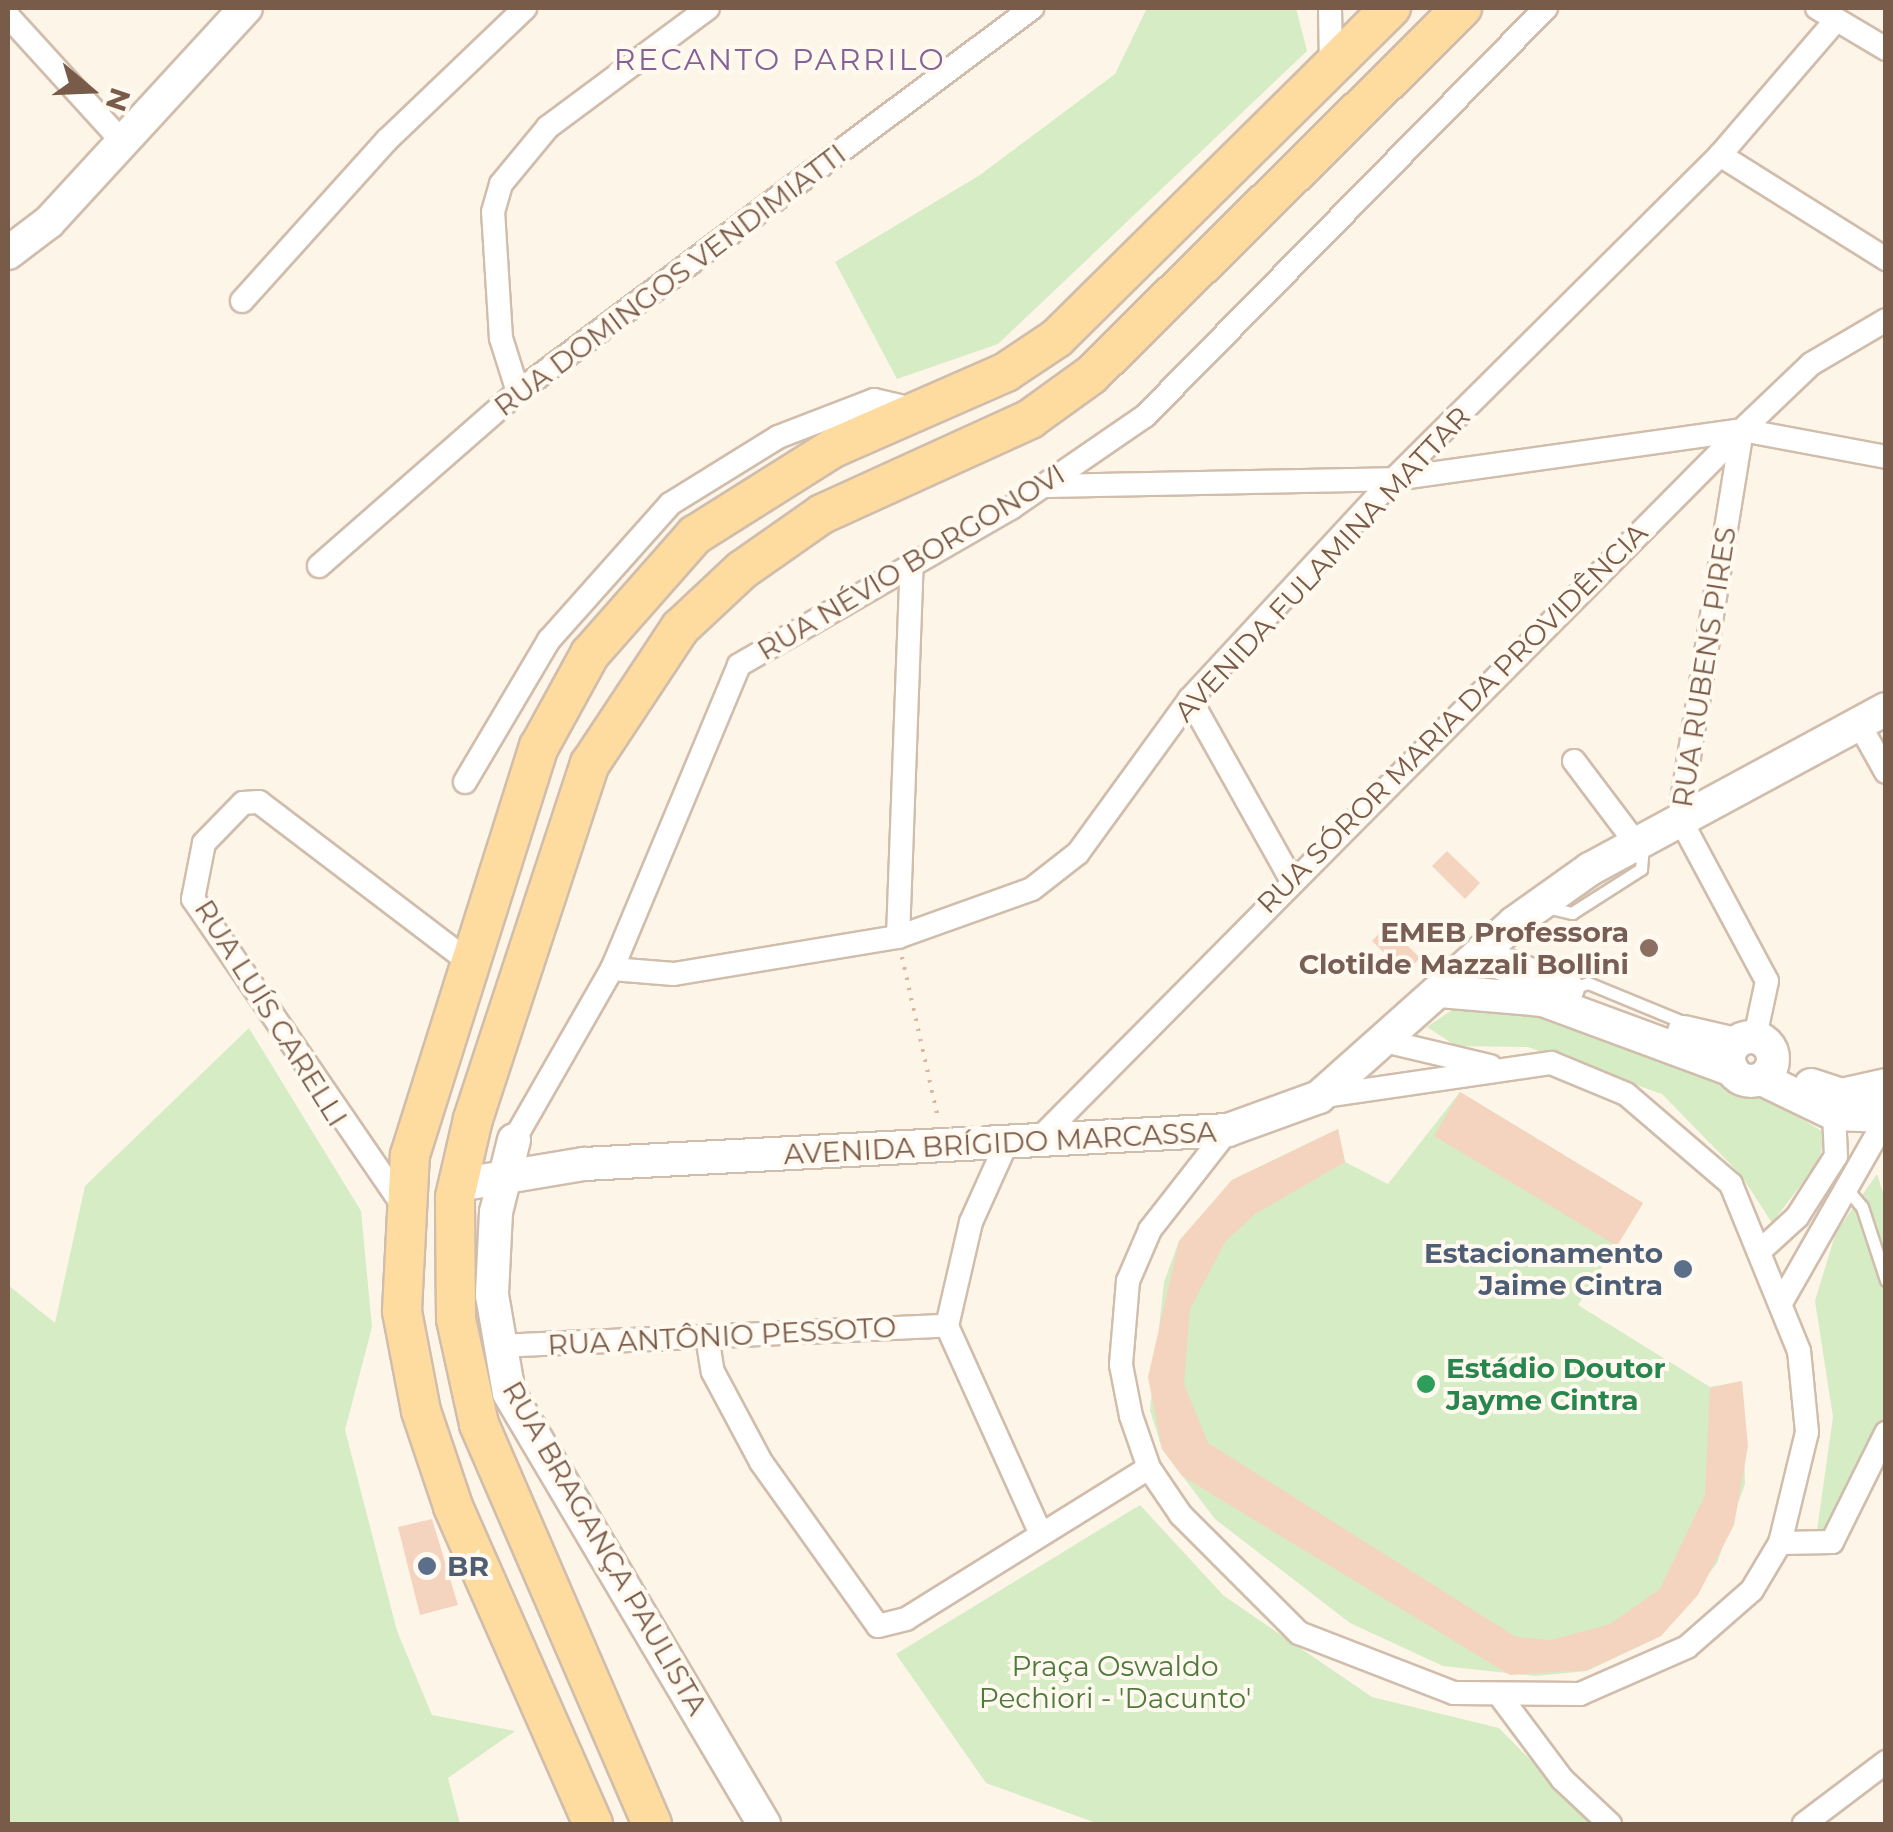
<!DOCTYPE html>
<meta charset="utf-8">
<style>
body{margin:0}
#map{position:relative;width:1893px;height:1832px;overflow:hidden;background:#fdf5e8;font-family:Montserrat,sans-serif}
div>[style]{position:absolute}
.green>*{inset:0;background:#d5ecc5}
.building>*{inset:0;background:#f4d4be}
.path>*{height:4px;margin-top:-2px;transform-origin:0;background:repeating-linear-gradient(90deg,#dab7a0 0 2.5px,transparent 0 10.5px)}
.roads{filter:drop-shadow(2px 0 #d0bdac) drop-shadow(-2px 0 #d0bdac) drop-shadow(0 2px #d0bdac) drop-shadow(0 -2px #d0bdac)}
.lane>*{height:11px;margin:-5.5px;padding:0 5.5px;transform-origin:5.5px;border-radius:5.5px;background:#fff}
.street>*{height:22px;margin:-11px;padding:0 11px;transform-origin:11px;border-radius:11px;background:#fff}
.secondary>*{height:32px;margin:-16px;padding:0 16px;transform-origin:16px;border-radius:16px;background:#fff}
.secondary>.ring{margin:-16px;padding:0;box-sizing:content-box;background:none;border:32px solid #fff;border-radius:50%}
.primary>*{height:38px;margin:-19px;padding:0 19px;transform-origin:19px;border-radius:19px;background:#fedb9e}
.dots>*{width:28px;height:28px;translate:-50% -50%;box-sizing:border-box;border:5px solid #fff9ef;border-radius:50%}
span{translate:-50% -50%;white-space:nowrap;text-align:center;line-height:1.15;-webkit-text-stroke:8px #fff9ef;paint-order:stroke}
.street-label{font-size:28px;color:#795b4a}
.education-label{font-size:28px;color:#785e54;font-weight:700}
.right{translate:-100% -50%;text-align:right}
.service-label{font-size:28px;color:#4e5e75;font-weight:700}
.left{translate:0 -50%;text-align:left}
.leisure-label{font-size:28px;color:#27864d;font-weight:700}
.park-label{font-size:28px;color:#4f7a3e}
.neighbourhood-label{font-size:30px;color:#846295;letter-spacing:2.5px}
.frame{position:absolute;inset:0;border:10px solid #795b4a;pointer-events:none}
.north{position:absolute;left:40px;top:40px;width:100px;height:100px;-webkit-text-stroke:8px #fff9ef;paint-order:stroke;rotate:109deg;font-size:28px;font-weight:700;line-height:40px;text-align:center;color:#795b4a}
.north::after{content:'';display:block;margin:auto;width:35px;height:45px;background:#795b4a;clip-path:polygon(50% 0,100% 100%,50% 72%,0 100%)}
</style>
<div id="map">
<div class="green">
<div style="clip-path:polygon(1147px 8px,1296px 8px,1307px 51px,998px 344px,897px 379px,835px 262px,980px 175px,1115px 74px)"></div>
<div style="clip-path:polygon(1458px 1006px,1535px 1009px,1752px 1089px,1825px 1133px,1819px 1161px,1772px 1223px,1741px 1175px,1662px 1094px,1528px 1047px,1456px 1046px,1427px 1027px)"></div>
<div style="clip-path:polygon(249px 1028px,361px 1211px,372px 1327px,345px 1430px,397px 1631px,432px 1715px,515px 1731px,448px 1778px,460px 1824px,8px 1824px,8px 1285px,55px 1323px,85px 1186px)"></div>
<div style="clip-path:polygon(1460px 1092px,1643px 1203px,1578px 1305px,1710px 1387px,1742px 1381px,1745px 1484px,1717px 1563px,1661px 1636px,1587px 1671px,1535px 1676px,1443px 1666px,1350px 1623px,1215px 1519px,1162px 1449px,1150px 1410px,1164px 1282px,1179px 1241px,1232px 1180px,1338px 1129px,1345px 1162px,1388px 1184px)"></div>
<div style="clip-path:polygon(1877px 1174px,1886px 1202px,1885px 1424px,1868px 1441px,1824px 1539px,1817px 1530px,1833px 1417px,1815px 1301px,1836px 1232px)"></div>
<div style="clip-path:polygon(1140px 1505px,1224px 1596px,1372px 1697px,1499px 1728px,1593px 1824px,1099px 1824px,986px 1783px,896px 1654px)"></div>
</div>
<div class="building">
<div style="clip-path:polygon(1447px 851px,1480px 883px,1465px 899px,1432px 866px)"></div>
<div style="clip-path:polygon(1387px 925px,1420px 958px,1405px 973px,1372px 941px)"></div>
<div style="clip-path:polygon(1460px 1092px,1643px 1203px,1617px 1246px,1434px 1136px)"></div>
<div style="clip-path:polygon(1338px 1129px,1345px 1162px,1255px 1214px,1225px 1242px,1190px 1309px,1184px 1384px,1208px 1443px,1516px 1637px,1551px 1640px,1610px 1624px,1660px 1589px,1705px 1495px,1710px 1388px,1742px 1381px,1748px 1446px,1734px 1525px,1698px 1595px,1661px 1636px,1587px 1670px,1510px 1675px,1182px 1476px,1162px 1449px,1148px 1377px,1179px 1241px,1232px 1180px)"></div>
<div style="clip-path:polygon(432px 1519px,458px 1605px,420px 1615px,398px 1527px)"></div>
</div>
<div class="path">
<div style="left:902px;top:957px;width:165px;rotate:77.4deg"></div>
</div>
<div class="roads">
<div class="lane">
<div style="left:1546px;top:907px;width:27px;rotate:13deg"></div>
<div style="left:1572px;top:913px;width:82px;rotate:-32.5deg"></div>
<div style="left:1641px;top:869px;width:23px;rotate:-85deg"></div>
<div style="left:1572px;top:988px;width:17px;rotate:-17deg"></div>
<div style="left:1588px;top:983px;width:110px;rotate:22.4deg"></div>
<div style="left:1846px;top:1188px;width:25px;rotate:50deg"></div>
<div style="left:1862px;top:1207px;width:77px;rotate:71.8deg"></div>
</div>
<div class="street">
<div style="left:1330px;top:8px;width:59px;rotate:89deg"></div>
<div style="left:1817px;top:8px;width:80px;rotate:30.7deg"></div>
<div style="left:8px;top:16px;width:168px;rotate:47.7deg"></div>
<div style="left:1720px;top:155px;width:196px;rotate:32.1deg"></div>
<div style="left:242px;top:301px;width:217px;rotate:-48deg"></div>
<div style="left:387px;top:140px;width:191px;rotate:-43.7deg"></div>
<div style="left:518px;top:392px;width:57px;rotate:-107.5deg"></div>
<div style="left:501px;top:338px;width:126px;rotate:-93.6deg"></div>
<div style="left:493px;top:212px;width:29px;rotate:-74deg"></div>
<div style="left:501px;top:184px;width:74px;rotate:-50.5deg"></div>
<div style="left:548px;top:127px;width:199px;rotate:-36.6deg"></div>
<div style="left:1742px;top:430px;width:392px;rotate:99.2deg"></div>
<div style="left:1679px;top:817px;width:186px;rotate:61.8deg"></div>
<div style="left:1767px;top:981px;width:57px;rotate:102.1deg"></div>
<div style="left:1045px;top:486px;width:349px;rotate:-1.1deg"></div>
<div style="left:1394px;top:479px;width:351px;rotate:-8deg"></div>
<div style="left:1742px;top:430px;width:147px;rotate:10.6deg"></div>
<div style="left:319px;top:566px;width:264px;rotate:-41.2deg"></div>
<div style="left:518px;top:392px;width:642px;rotate:-36.76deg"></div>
<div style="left:1190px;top:699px;width:204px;rotate:60.7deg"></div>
<div style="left:1858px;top:722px;width:57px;rotate:60.8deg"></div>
<div style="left:1574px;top:761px;width:101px;rotate:53deg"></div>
<div style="left:465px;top:782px;width:165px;rotate:-59.4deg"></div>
<div style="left:549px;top:640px;width:182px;rotate:-48.3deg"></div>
<div style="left:670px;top:504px;width:127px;rotate:-31.8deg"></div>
<div style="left:778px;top:437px;width:103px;rotate:-21.1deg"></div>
<div style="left:874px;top:400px;width:44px;rotate:13.1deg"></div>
<div style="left:898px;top:937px;width:376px;rotate:-87.9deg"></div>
<div style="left:612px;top:969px;width:62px;rotate:4.6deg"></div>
<div style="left:674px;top:974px;width:227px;rotate:-9.4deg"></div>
<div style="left:898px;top:937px;width:142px;rotate:-19.7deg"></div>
<div style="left:1032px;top:889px;width:58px;rotate:-38deg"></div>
<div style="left:1078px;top:853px;width:190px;rotate:-54deg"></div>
<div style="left:1190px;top:699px;width:300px;rotate:-47.2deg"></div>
<div style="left:1394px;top:479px;width:460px;rotate:-44.8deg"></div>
<div style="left:1720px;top:155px;width:178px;rotate:-49.3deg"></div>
<div style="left:1389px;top:1042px;width:104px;rotate:13.4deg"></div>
<div style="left:1228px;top:1130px;width:127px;rotate:128deg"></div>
<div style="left:1150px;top:1230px;width:56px;rotate:113.3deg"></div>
<div style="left:1128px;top:1281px;width:84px;rotate:94.8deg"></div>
<div style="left:1121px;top:1365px;width:52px;rotate:78.9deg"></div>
<div style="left:1131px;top:1416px;width:55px;rotate:70.9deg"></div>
<div style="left:1149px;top:1468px;width:57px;rotate:55.8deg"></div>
<div style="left:1181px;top:1515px;width:167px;rotate:45deg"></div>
<div style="left:1299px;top:1633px;width:166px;rotate:21.2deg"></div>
<div style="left:1454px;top:1693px;width:126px;rotate:0.5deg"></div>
<div style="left:1580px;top:1694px;width:117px;rotate:-23.7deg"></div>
<div style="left:1687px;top:1647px;width:86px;rotate:-41.2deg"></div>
<div style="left:1752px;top:1590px;width:55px;rotate:-59.2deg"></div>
<div style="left:1780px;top:1543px;width:114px;rotate:-76.3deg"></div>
<div style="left:1807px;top:1432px;width:81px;rotate:-95.6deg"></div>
<div style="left:1799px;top:1351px;width:180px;rotate:-112.2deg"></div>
<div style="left:1731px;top:1184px;width:138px;rotate:-139.4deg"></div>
<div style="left:1626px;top:1094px;width:81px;rotate:-157.5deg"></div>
<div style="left:1551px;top:1063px;width:234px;rotate:171.7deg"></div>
<div style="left:514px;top:1140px;width:197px;rotate:-60.2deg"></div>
<div style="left:612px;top:969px;width:329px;rotate:-67.3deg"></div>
<div style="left:739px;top:665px;width:314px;rotate:-30deg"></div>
<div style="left:1011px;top:508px;width:163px;rotate:-34.5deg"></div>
<div style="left:1145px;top:416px;width:572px;rotate:-45.5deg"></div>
<div style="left:1038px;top:1140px;width:1000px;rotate:-45.24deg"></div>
<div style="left:1742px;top:430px;width:95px;rotate:-43.7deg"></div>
<div style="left:1811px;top:364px;width:87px;rotate:-30.4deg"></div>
<div style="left:1007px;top:1142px;width:88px;rotate:114.2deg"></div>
<div style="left:971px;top:1222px;width:107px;rotate:103deg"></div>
<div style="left:947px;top:1326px;width:224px;rotate:65.7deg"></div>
<div style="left:402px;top:1204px;width:370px;rotate:-124.4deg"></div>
<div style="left:193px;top:899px;width:57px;rotate:-78.9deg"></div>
<div style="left:204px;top:843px;width:56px;rotate:-45.7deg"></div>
<div style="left:243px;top:803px;width:16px;rotate:-4deg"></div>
<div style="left:259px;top:802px;width:265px;rotate:37.3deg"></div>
<div style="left:1761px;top:1250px;width:49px;rotate:-42.5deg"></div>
<div style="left:1797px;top:1217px;width:72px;rotate:-57.4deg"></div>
<div style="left:1836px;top:1156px;width:42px;rotate:-92.7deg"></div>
<div style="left:1782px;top:1301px;width:210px;rotate:-60.3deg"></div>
<div style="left:707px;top:1336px;width:36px;rotate:81deg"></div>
<div style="left:713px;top:1372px;width:102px;rotate:61.9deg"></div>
<div style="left:761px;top:1462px;width:201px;rotate:54.5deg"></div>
<div style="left:878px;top:1626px;width:29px;rotate:-14deg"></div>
<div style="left:906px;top:1619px;width:286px;rotate:-31.9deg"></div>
<div style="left:498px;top:1346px;width:449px;rotate:-2.6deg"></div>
<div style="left:1780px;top:1543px;width:52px;rotate:-1.1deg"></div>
<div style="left:1832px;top:1542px;width:122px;rotate:-63.6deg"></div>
<div style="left:1503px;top:1700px;width:99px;rotate:53.2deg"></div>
<div style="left:1562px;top:1779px;width:66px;rotate:43.2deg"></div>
<div style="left:1804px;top:1824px;width:103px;rotate:-37.1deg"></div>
</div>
<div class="secondary">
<div style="left:8px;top:253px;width:51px;rotate:-37.1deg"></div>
<div style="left:49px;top:222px;width:291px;rotate:-47.4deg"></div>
<div style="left:1479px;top:955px;width:95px;rotate:20.9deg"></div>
<div style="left:1440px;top:991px;width:103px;rotate:5deg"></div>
<div style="left:1543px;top:1000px;width:202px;rotate:20.3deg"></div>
<div style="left:1684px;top:1032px;width:52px;rotate:13.2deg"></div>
<div class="ring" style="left:1729px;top:1037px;width:12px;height:12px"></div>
<div style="left:1762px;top:1079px;width:80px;rotate:25.9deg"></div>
<div style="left:1834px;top:1114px;width:52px;rotate:2.2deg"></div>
<div style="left:1811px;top:1085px;width:32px;rotate:18deg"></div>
<div style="left:1841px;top:1095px;width:46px;rotate:-12.5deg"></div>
<div style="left:514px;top:1140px;width:74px;rotate:104deg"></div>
<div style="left:496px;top:1212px;width:83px;rotate:92.8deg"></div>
<div style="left:492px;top:1295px;width:99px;rotate:80.2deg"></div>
<div style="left:509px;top:1393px;width:501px;rotate:59.39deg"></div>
<div style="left:458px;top:1185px;width:128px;rotate:-9.5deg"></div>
<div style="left:584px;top:1164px;width:645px;rotate:-3.02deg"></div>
<div style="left:1228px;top:1130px;width:97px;rotate:-19.9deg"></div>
<div style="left:1319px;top:1097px;width:261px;rotate:-41.7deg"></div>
<div style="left:1514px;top:923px;width:93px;rotate:-35.4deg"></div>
<div style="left:1590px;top:869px;width:336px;rotate:-28.4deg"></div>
</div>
<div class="primary">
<div style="left:593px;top:1824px;width:347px;rotate:-113.8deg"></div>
<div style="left:453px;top:1506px;width:100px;rotate:-108.6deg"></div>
<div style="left:421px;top:1411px;width:102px;rotate:-100.8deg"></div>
<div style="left:402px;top:1311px;width:156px;rotate:-87.1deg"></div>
<div style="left:410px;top:1155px;width:428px;rotate:-72.5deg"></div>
<div style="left:539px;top:747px;width:106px;rotate:-61.3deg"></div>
<div style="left:590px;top:654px;width:159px;rotate:-48.6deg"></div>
<div style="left:695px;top:535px;width:163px;rotate:-32.2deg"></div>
<div style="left:833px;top:448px;width:189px;rotate:-23.7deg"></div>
<div style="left:1006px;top:372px;width:61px;rotate:-33.7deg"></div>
<div style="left:1057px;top:338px;width:470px;rotate:-44.7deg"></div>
<div style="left:652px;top:1824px;width:436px;rotate:-113.4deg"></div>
<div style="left:479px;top:1424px;width:107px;rotate:-102.4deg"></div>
<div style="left:456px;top:1319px;width:122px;rotate:-90.5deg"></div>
<div style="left:455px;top:1197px;width:80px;rotate:-77deg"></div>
<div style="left:473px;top:1119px;width:374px;rotate:-71.8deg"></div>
<div style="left:590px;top:764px;width:163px;rotate:-56.5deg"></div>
<div style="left:680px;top:628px;width:85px;rotate:-43.1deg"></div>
<div style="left:742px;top:570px;width:98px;rotate:-35deg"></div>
<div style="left:822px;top:514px;width:229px;rotate:-24.5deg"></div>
<div style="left:1030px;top:419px;width:75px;rotate:-35.8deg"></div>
<div style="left:1091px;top:375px;width:522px;rotate:-44.69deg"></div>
</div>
</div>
<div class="dots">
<div style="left:1649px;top:948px;background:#8d6e63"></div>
<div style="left:1683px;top:1269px;background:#5c6f8a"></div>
<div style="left:1426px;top:1384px;background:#2e9e5b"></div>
<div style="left:427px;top:1566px;background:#5c6f8a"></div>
</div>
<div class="street-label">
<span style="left:670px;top:280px;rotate:-37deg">RUA DOMINGOS VENDIMIATTI</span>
<span style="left:911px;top:562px;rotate:-31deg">RUA NÉVIO BORGONOVI</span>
<span style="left:1322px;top:564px;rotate:-47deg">AVENIDA FULAMINA MATTAR</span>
<span style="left:1704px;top:667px;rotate:-81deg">RUA RUBENS PIRES</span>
<span style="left:1452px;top:718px;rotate:-45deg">RUA SÓROR MARIA DA PROVIDÊNCIA</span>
<span style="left:271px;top:1013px;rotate:58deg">RUA LUÍS CARELLI</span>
<span style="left:1000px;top:1143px;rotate:-3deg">AVENIDA BRÍGIDO MARCASSA</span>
<span style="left:722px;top:1336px;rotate:-3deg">RUA ANTÔNIO PESSOTO</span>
<span style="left:605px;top:1548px;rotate:60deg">RUA BRAGANÇA PAULISTA</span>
</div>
<div class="education-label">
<span class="right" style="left:1629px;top:948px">EMEB Professora<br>Clotilde Mazzali Bollini</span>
</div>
<div class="service-label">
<span class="right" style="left:1663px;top:1269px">Estacionamento<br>Jaime Cintra</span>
<span class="left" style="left:447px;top:1566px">BR</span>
</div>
<div class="leisure-label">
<span class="left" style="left:1446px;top:1384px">Estádio Doutor<br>Jayme Cintra</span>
</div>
<div class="park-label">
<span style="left:1115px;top:1682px">Praça Oswaldo<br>Pechiori - 'Dacunto'</span>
</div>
<div class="neighbourhood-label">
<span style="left:780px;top:60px">RECANTO PARRILO</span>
</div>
<div class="frame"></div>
<div class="north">N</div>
</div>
